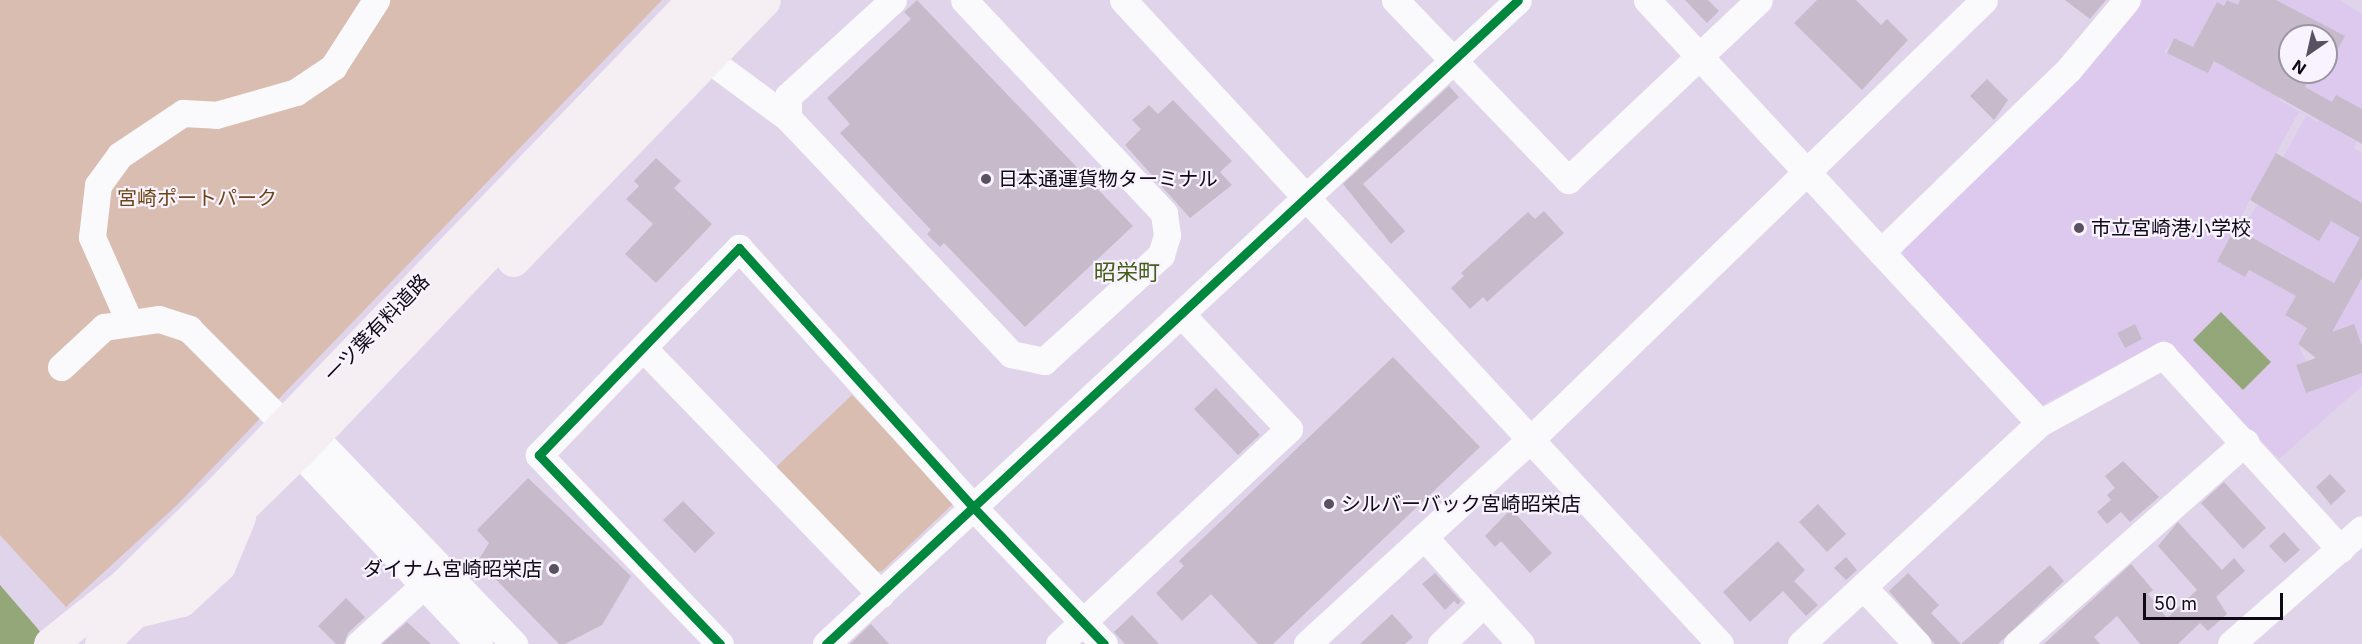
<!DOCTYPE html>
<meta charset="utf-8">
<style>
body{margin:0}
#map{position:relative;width:2362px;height:644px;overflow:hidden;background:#e0d4eb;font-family:Inter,"Noto Sans JP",sans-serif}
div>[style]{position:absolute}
.built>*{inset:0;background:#dcc9ed}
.green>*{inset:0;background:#d8bdb0}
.water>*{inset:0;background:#94a779}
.building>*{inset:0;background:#c6bacb}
.minor>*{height:27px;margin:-13.5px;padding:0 13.5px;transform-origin:13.5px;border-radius:13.5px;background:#faf9fc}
.major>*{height:33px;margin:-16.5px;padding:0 16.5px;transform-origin:16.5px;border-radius:16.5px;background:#f5eff4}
.cycleway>*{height:9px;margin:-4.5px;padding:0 4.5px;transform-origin:4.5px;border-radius:4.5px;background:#00873e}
.dots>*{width:16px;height:16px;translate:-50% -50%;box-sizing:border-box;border:3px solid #f9f2ff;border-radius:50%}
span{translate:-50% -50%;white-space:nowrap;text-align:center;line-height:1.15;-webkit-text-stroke:4.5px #f9f2ff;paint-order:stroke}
.poi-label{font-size:20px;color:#100916}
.left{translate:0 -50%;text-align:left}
.right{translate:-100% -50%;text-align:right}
.park-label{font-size:20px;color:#6c4510}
.street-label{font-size:20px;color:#100916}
.quarter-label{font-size:22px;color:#445f1a}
.north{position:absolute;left:2278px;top:24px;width:60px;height:60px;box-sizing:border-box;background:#f9f2ff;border:2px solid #9c95a2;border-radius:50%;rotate:214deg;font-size:16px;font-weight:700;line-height:24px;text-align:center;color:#100916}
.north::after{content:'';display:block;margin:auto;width:21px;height:27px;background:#595061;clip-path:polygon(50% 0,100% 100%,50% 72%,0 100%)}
.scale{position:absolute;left:2143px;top:593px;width:140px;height:27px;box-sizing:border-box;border:3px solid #100916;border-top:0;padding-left:8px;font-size:18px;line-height:21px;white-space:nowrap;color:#100916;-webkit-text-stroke:4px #f9f2ff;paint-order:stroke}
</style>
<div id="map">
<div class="built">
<div style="clip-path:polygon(evenodd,2143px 0,2227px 0,2224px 6px,2217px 2px,2198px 38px,2214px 47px,2233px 11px,2234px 3px,2228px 0,2240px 0,2215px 50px,2234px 61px,2230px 69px,2277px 94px,2282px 86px,2300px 95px,2312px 72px,2326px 72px,2326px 54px,2333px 57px,2344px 36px,2276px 0,2340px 0,2362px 14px,2362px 109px,2336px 95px,2321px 121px,2357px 142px,2354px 148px,2362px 153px,2362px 203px,2286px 159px,2266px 193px,2311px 213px,2302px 230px,2319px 240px,2331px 221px,2362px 239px,2336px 281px,2343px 285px,2362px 253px,2351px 275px,2362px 282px,2362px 346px,2354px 325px,2317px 341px,2327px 316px,2317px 310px,2298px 344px,2306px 361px,2296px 365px,2306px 393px,2362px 373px,2362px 386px,2279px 459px,2164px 340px,2042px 405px,1904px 258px,1903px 247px,2082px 72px,2143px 0,2175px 38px,2208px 54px,2214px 61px,2208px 72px,2164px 52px,2175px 38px,2143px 0,2311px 90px,2322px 96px,2317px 106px,2323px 114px,2318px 122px,2279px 100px,2284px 91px,2304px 103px,2311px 90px,2143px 0,2299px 112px,2306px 116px,2226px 260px,2248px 272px,2245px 277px,2217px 260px,2299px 112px,2143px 0,2245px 233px,2353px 293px,2339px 319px,2313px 305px,2302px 325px,2285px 315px,2296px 296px,2231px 260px,2245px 233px,2143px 0,2222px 312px,2271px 362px,2243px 390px,2193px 340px,2222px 312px,2143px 0,2135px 324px,2142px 339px,2124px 348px,2117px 333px,2135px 324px)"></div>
</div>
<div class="green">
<div style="clip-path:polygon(0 0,662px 0,177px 505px,66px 607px,0 535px)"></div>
<div style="clip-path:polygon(852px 395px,954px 503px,882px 571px,875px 572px,776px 467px)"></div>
</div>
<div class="water">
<div style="clip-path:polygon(2221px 312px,2271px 362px,2243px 390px,2193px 340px)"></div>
<div style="clip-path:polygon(0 585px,38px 629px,48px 644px,0 644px)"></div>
</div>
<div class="building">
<div style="clip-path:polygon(917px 0,1133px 226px,1025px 327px,944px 243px,940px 247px,927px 234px,931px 230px,840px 133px,850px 124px,827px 98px,911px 19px,904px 12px)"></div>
<div style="clip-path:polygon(1685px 0,1708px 0,1719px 11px,1707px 23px)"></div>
<div style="clip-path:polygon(1817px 0,1856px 0,1881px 25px,1887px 19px,1908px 40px,1862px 90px,1794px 23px)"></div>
<div style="clip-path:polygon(2065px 0,2106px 0,2090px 19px)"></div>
<div style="clip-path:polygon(2227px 0,2238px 5px,2240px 0,2276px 0,2345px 36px,2326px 70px,2326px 36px,2290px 36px,2290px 72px,2312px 72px,2305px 87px,2332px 102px,2336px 95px,2362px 109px,2362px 144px,2214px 61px,2208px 73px,2167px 53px,2174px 38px,2193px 47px,2217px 2px,2224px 6px)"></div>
<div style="clip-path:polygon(1987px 79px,2008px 100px,1994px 120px,1970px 96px)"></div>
<div style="clip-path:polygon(1449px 86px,1459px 97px,1363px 184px,1405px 231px,1391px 244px,1343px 184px)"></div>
<div style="clip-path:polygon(1173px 100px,1232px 161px,1220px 172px,1232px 185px,1190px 218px,1125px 145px,1141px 129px,1132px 120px,1149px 105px,1158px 114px)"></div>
<div style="clip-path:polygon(2276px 153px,2362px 203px,2362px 278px,2332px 332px,2354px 324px,2362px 346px,2362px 373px,2306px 393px,2296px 365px,2316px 358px,2298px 344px,2307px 328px,2285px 315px,2296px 296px,2249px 270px,2245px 277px,2217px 261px,2235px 228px,2334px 283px,2360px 238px,2331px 221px,2319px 241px,2250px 200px)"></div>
<div style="clip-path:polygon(656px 158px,681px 181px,674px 188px,712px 224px,656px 283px,625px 254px,653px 224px,626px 199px,639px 186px,634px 181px)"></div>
<div style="clip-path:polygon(1544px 211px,1564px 233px,1487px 302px,1483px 297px,1470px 309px,1451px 288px,1464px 276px,1461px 273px,1528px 212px,1535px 219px)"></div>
<div style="clip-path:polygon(2135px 324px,2142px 339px,2125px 348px,2117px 333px)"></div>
<div style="clip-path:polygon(1393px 357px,1480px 447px,1273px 644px,1258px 644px,1211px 594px,1182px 621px,1156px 593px,1184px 566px,1179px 561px)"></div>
<div style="clip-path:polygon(1216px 388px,1260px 435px,1238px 455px,1194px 409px)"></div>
<div style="clip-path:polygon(2123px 461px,2159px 497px,2130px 522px,2121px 512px,2107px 524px,2097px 512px,2111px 500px,2107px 495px,2115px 488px,2105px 476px)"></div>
<div style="clip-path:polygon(2330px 474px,2346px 491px,2331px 505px,2316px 487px)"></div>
<div style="clip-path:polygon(528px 478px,631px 576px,602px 625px,565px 644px,559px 644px,478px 561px,489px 543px,477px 530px)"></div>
<div style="clip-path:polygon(2224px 482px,2266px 528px,2243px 549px,2201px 503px)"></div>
<div style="clip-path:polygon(683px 501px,715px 533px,695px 553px,663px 520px)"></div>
<div style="clip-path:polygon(1818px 504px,1846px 534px,1827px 552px,1799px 522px)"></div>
<div style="clip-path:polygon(1511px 509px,1552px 553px,1530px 573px,1501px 541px,1495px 547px,1485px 536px)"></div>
<div style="clip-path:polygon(2178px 522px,2222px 570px,2234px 558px,2245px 571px,2216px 597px,2227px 614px,2208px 631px,2200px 623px,2178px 644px,2140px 644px,2117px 616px,2094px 637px,2100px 644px,2044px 644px,2131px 564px,2153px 590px,2148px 594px,2167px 618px,2197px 590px,2158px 546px)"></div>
<div style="clip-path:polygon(2284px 532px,2300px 550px,2285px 563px,2269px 546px)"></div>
<div style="clip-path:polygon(1778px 541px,1805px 570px,1794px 581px,1818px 605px,1806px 616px,1783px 591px,1750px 622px,1723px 592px)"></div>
<div style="clip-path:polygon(1846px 557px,1857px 570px,1846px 580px,1834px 568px)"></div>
<div style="clip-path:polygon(2050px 565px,2064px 581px,1998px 644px,1935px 644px,1889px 591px,1908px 573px,1939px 605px,1931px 613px,1961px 644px)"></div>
<div style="clip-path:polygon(1435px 573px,1461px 601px,1458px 605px,1454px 601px,1445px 610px,1422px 584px)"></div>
<div style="clip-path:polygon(346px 598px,365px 617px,348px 633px,344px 644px,336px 644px,318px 626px)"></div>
<div style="clip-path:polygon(1392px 614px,1413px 637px,1405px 644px,1360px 644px)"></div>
<div style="clip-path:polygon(1132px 615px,1159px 644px,1125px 644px,1114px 632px)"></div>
<div style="clip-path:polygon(407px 622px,431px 644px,382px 644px,385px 641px)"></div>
<div style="clip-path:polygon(871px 624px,889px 644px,850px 644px,853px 641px)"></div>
</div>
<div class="minor">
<div style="left:1123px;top:0;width:878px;rotate:47.17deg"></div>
<div style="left:1395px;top:0;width:250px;rotate:46.1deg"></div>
<div style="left:1568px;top:180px;width:262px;rotate:-43.3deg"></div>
<div style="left:1647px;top:0;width:577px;rotate:47.11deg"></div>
<div style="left:708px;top:59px;width:99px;rotate:36.4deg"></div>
<div style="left:788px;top:118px;width:325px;rotate:46.6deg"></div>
<div style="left:1011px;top:354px;width:34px;rotate:12deg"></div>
<div style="left:1044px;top:361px;width:158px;rotate:-42.2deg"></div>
<div style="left:1161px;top:255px;width:21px;rotate:-73deg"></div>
<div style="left:1167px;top:235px;width:22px;rotate:-98deg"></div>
<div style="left:1164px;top:213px;width:292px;rotate:-133.2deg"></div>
<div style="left:788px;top:118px;width:22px;rotate:-90deg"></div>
<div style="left:788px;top:96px;width:142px;rotate:-42.4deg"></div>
<div style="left:1881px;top:252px;width:262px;rotate:-44.2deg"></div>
<div style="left:2069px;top:69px;width:90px;rotate:-50deg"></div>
<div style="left:129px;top:321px;width:92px;rotate:-113.8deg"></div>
<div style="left:92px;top:237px;width:52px;rotate:-83.4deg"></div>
<div style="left:98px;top:185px;width:37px;rotate:-54deg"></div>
<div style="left:120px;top:155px;width:76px;rotate:-33.7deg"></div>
<div style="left:183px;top:113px;width:33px;rotate:3deg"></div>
<div style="left:216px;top:115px;width:83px;rotate:-16deg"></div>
<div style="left:296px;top:92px;width:45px;rotate:-34deg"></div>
<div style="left:333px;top:67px;width:80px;rotate:-57.3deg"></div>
<div style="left:644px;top:349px;width:341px;rotate:46deg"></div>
<div style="left:61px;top:367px;width:59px;rotate:-42.9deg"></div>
<div style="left:104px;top:327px;width:56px;rotate:-8.3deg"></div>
<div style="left:159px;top:319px;width:32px;rotate:18deg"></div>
<div style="left:189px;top:329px;width:134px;rotate:45deg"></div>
<div style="left:284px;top:424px;width:31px;rotate:63deg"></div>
<div style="left:298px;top:452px;width:264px;rotate:46.7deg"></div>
<div style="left:294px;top:428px;width:22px;rotate:22deg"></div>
<div style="left:314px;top:436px;width:289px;rotate:46.1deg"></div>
<div style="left:1424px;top:537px;width:144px;rotate:47.8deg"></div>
<div style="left:1863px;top:587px;width:79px;rotate:46.5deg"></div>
<div style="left:359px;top:644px;width:86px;rotate:-42.2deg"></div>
<div style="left:720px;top:644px;width:262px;rotate:-133.8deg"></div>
<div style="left:539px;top:455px;width:288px;rotate:-46deg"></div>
<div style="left:739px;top:248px;width:350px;rotate:47.9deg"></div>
<div style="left:974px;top:508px;width:188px;rotate:46.3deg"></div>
<div style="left:826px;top:644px;width:945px;rotate:-42.94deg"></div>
<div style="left:1059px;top:644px;width:315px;rotate:-43.1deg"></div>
<div style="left:1289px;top:429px;width:156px;rotate:-133.2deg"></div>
<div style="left:1307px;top:644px;width:302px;rotate:-42.5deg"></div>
<div style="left:1530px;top:440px;width:632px;rotate:-44.1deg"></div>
<div style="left:1441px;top:644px;width:59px;rotate:-43.6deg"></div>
<div style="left:1801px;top:644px;width:326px;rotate:-42.8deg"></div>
<div style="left:2040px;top:423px;width:141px;rotate:-28.9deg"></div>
<div style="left:2163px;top:355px;width:263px;rotate:47.6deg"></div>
<div style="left:2017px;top:644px;width:305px;rotate:-41.5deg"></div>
<div style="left:2231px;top:644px;width:174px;rotate:-41.3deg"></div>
</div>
<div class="major">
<div style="left:513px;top:260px;width:361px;rotate:-46deg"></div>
<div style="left:136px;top:611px;width:46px;rotate:-13.7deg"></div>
<div style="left:181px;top:600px;width:52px;rotate:-42.6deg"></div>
<div style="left:219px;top:565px;width:52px;rotate:-67.4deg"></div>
<div style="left:50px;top:644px;width:93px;rotate:-38.5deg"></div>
<div style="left:123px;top:586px;width:141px;rotate:-44.4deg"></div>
<div style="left:224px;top:487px;width:676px;rotate:-46.08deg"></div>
<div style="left:101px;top:644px;width:275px;rotate:-44.3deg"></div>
<div style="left:298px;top:452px;width:625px;rotate:-46.3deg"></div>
</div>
<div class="cycleway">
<div style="left:720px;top:644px;width:262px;rotate:-133.8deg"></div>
<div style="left:539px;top:455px;width:288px;rotate:-46deg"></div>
<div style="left:739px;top:248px;width:350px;rotate:47.9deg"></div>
<div style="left:974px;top:508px;width:188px;rotate:46.3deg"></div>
<div style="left:826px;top:644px;width:945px;rotate:-42.94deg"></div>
</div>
<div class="dots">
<div style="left:986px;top:179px;background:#595061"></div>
<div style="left:2079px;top:228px;background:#595061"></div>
<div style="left:1329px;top:504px;background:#595061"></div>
<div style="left:554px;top:569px;background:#595061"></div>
</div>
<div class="poi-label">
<span class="left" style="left:998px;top:179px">日本通運貨物ターミナル</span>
<span class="left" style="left:2091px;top:228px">市立宮崎港小学校</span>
<span class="left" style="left:1341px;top:504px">シルバーバック宮崎昭栄店</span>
<span class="right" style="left:542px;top:569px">ダイナム宮崎昭栄店</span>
</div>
<div class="park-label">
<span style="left:197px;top:198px">宮崎ポートパーク</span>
</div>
<div class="street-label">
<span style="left:377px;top:328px;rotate:-46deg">一ツ葉有料道路</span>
</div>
<div class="quarter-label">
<span style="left:1127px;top:273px">昭栄町</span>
</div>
<div class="north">N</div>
<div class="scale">50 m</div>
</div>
